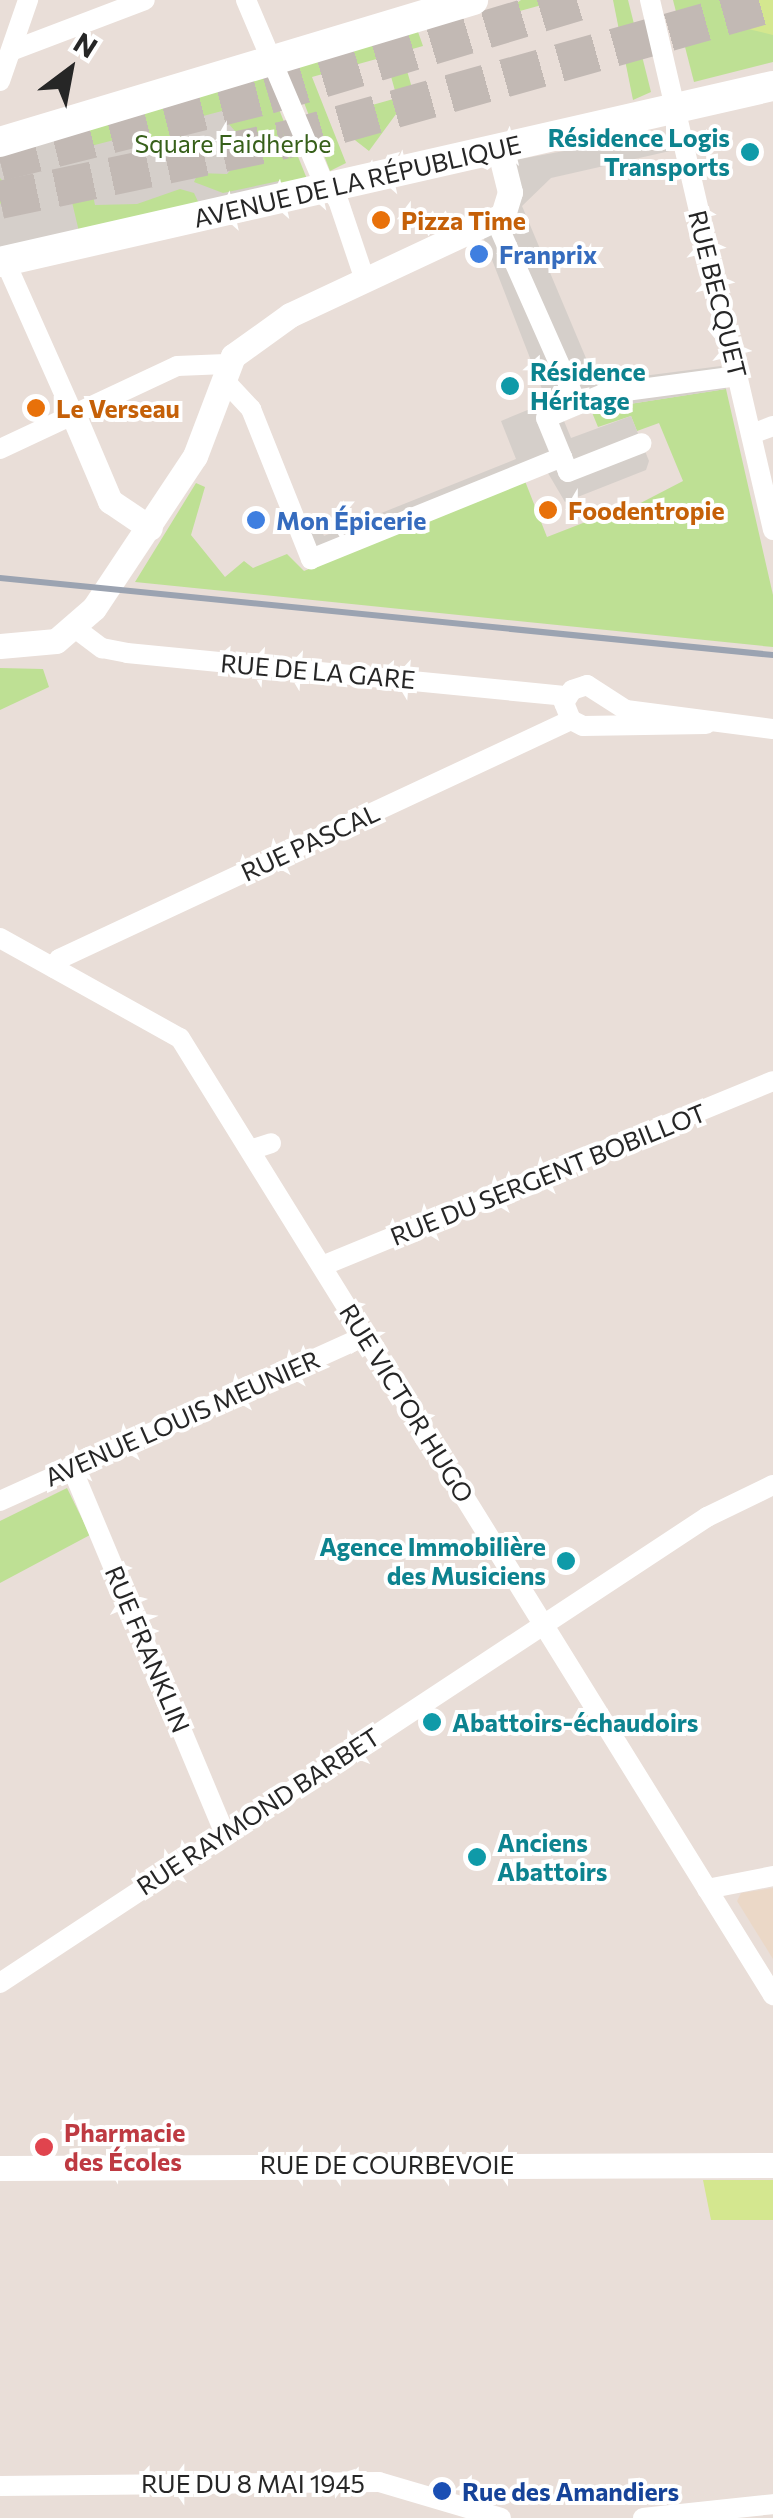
<!DOCTYPE html>
<meta charset="utf-8">
<style>
body{margin:0}
#map{position:relative;width:773px;height:2518px;overflow:hidden;background:#e9ded8;font-family:Commissioner,sans-serif}
div>[style]{position:absolute}
.education>*{inset:0;background:#ebd8c7}
.green>*{inset:0;background:#bee094}
.pitch>*{inset:0;background:#d4e78f}
.plaza>*{inset:0;background:#d5cfca}
.motorway-tunnel>*{height:38px;margin-top:-19px;transform-origin:0;background:repeating-linear-gradient(90deg,#c2b9b4 0 38px,transparent 0 57px)}
.minor>*{height:20px;margin:-10px;padding:0 10px;transform-origin:10px;border-radius:10px;background:#fff}
.tertiary>*{height:25px;margin:-12.5px;padding:0 12.5px;transform-origin:12.5px;border-radius:12.5px;background:#fff}
.secondary>*{height:30px;margin:-15px;padding:0 15px;transform-origin:15px;border-radius:15px;background:#fff}
.rail>*{height:6px;margin:-3px;padding:0 3px;transform-origin:3px;border-radius:3px;background:#9ba3b1}
.dots>*{width:28px;height:28px;translate:-50% -50%;box-sizing:border-box;border:5px solid #fff;border-radius:50%}
span{translate:-50% -50%;white-space:nowrap;text-align:center;line-height:1.15;-webkit-text-stroke:8px #fff;paint-order:stroke}
.culture-label{font-size:25px;color:#0d838f;font-weight:700}
.right{translate:-100% -50%;text-align:right}
.left{translate:0 -50%;text-align:left}
.park-label{font-size:25px;color:#37601a}
.street-label{font-size:25px;color:#262626}
.food-label{font-size:25px;color:#c56008;font-weight:700}
.shop-label{font-size:25px;color:#366cbe;font-weight:700}
.health-label{font-size:25px;color:#be3a42;font-weight:700}
.transit-label{font-size:25px;color:#164399;font-weight:700}
.north{position:absolute;left:20px;top:20px;width:100px;height:100px;-webkit-text-stroke:8px #fff;paint-order:stroke;rotate:32deg;font-size:28px;font-weight:700;line-height:40px;text-align:center;color:#262626}
.north::after{content:'';display:block;margin:auto;width:35px;height:45px;background:#262626;clip-path:polygon(50% 0,100% 100%,50% 72%,0 100%)}
</style>
<div id="map">
<div class="education">
<div style="clip-path:polygon(773px 1888px,773px 1959px,737px 1901px,741px 1893px)"></div>
</div>
<div class="green">
<div style="clip-path:polygon(521px 0,560px 0,498px 17px)"></div>
<div style="clip-path:polygon(613px 0,628px 0,651px 92px,633px 100px)"></div>
<div style="clip-path:polygon(673px 0,773px 0,773px 62px,694px 82px)"></div>
<div style="clip-path:polygon(417px 29px,423px 46px,312px 77px,346px 163px,330px 171px,292px 71px,297px 63px)"></div>
<div style="clip-path:polygon(403px 57px,412px 88px,427px 85px,429px 98px,399px 110px,369px 151px,351px 137px,344px 113px,397px 98px,387px 62px)"></div>
<div style="clip-path:polygon(266px 77px,307px 179px,0 253px,0 153px)"></div>
<div style="clip-path:polygon(726px 389px,773px 595px,773px 647px,135px 582px,196px 483px,205px 487px,191px 535px,225px 577px,244px 561px,253px 568px,287px 554px,304px 571px,525px 481px,547px 537px,601px 516px,604px 522px,683px 481px,659px 423px,637px 431px,631px 416px,598px 427px,591px 410px)"></div>
<div style="clip-path:polygon(0 668px,43px 669px,49px 687px,0 710px)"></div>
<div style="clip-path:polygon(67px 1488px,90px 1535px,0 1583px,0 1521px)"></div>
</div>
<div class="pitch">
<div style="clip-path:polygon(742px 0,773px 0,773px 35px,744px 28px,738px 14px)"></div>
<div style="clip-path:polygon(703px 2180px,773px 2180px,773px 2220px,711px 2220px)"></div>
</div>
<div class="plaza">
<div style="clip-path:polygon(236px 87px,245px 93px,228px 123px,241px 138px,241px 159px,227px 174px,198px 173px,194px 182px,223px 193px,279px 181px,291px 189px,202px 210px,194px 193px,180px 189px,137px 204px,95px 205px,86px 163px,64px 168px,80px 236px,0 253px,0 205px,7px 186px,0 178px,0 153px,55px 137px,60px 154px,141px 133px,176px 148px,188px 120px,222px 111px)"></div>
<div style="clip-path:polygon(651px 135px,666px 137px,670px 151px,551px 178px,522px 206px,596px 382px,721px 366px,726px 389px,591px 410px,564px 421px,571px 438px,631px 416px,649px 461px,646px 470px,565px 502px,545px 468px,308px 569px,264px 464px,303px 520px,315px 515px,324px 536px,516px 459px,501px 421px,547px 402px,482px 234px,515px 160px)"></div>
</div>
<div class="motorway-tunnel">
<div style="left:0;top:162px;width:276px;rotate:-14deg"></div>
<div style="left:268px;top:95px;width:331px;rotate:-16.7deg"></div>
<div style="left:0;top:200px;width:291px;rotate:-11.9deg"></div>
<div style="left:285px;top:140px;width:507px;rotate:-15.68deg"></div>
</div>
<div class="minor">
<div style="left:246px;top:0;width:192px;rotate:67deg"></div>
<div style="left:321px;top:177px;width:29px;rotate:54deg"></div>
<div style="left:338px;top:200px;width:84px;rotate:71.4deg"></div>
<div style="left:650px;top:0;width:544px;rotate:76.93deg"></div>
<div style="left:11px;top:51px;width:143px;rotate:-20.8deg"></div>
<div style="left:0;top:81px;width:86px;rotate:-70.9deg"></div>
<div style="left:496px;top:221px;width:200px;rotate:66.1deg"></div>
<div style="left:5px;top:261px;width:167px;rotate:66deg"></div>
<div style="left:224px;top:380px;width:40px;rotate:47deg"></div>
<div style="left:251px;top:409px;width:162px;rotate:68.2deg"></div>
<div style="left:311px;top:559px;width:271px;rotate:-22.1deg"></div>
<div style="left:562px;top:457px;width:42px;rotate:-112.3deg"></div>
<div style="left:546px;top:418px;width:62px;rotate:-22.8deg"></div>
<div style="left:603px;top:394px;width:136px;rotate:-7.6deg"></div>
<div style="left:752px;top:434px;width:22px;rotate:-21deg"></div>
<div style="left:0;top:449px;width:195px;rotate:-25.1deg"></div>
<div style="left:177px;top:366px;width:49px;rotate:-2.3deg"></div>
<div style="left:562px;top:457px;width:16px;rotate:68deg"></div>
<div style="left:568px;top:472px;width:79px;rotate:-21.4deg"></div>
<div style="left:75px;top:628px;width:34px;rotate:37deg"></div>
<div style="left:102px;top:648px;width:25px;rotate:11deg"></div>
<div style="left:127px;top:653px;width:442px;rotate:5.6deg"></div>
<div style="left:706px;top:724px;width:123px;rotate:179.1deg"></div>
<div style="left:583px;top:726px;width:13px;rotate:-153deg"></div>
<div style="left:571px;top:720px;width:18px;rotate:-112deg"></div>
<div style="left:564px;top:703px;width:15px;rotate:-58deg"></div>
<div style="left:572px;top:690px;width:16px;rotate:-18deg"></div>
<div style="left:587px;top:685px;width:46px;rotate:32.7deg"></div>
<div style="left:626px;top:710px;width:148px;rotate:7.4deg"></div>
<div style="left:0;top:938px;width:206px;rotate:29.1deg"></div>
<div style="left:180px;top:1038px;width:1126px;rotate:58.22deg"></div>
<div style="left:54px;top:968px;width:10px;rotate:-61deg"></div>
<div style="left:59px;top:959px;width:565px;rotate:-25.02deg"></div>
<div style="left:250px;top:1150px;width:22px;rotate:-18deg"></div>
<div style="left:322px;top:1266px;width:487px;rotate:-22.3deg"></div>
<div style="left:71px;top:1466px;width:397px;rotate:67.3deg"></div>
<div style="left:0;top:1501px;width:401px;rotate:-24.3deg"></div>
<div style="left:707px;top:1889px;width:67px;rotate:-11.1deg"></div>
<div style="left:0;top:1983px;width:847px;rotate:-33.39deg"></div>
<div style="left:707px;top:1517px;width:73px;rotate:-25.9deg"></div>
<div style="left:0;top:2486px;width:379px;rotate:-0.6deg"></div>
<div style="left:379px;top:2482px;width:127px;rotate:16.4deg"></div>
<div style="left:643px;top:2518px;width:131px;rotate:-6.1deg"></div>
</div>
<div class="tertiary">
<div style="left:73px;top:414px;width:95px;rotate:67deg"></div>
<div style="left:110px;top:501px;width:48px;rotate:34deg"></div>
<div style="left:0;top:646px;width:56px;rotate:-5.1deg"></div>
<div style="left:56px;top:641px;width:50px;rotate:-41deg"></div>
<div style="left:94px;top:608px;width:182px;rotate:-56.4deg"></div>
<div style="left:195px;top:456px;width:107px;rotate:-69.2deg"></div>
<div style="left:233px;top:356px;width:70px;rotate:-35.7deg"></div>
<div style="left:290px;top:315px;width:235px;rotate:-25.1deg"></div>
<div style="left:503px;top:215px;width:24px;rotate:-73deg"></div>
<div style="left:510px;top:192px;width:45px;rotate:-104deg"></div>
<div style="left:0;top:2168px;width:773px;rotate:-0.22deg"></div>
</div>
<div class="secondary">
<div style="left:0;top:142px;width:494px;rotate:-16.7deg"></div>
<div style="left:0;top:262px;width:793px;rotate:-12.83deg"></div>
</div>
<div class="rail">
<div style="left:0;top:578px;width:777px;rotate:5.69deg"></div>
</div>
<div class="dots">
<div style="left:750px;top:152px;background:#0f9aa8"></div>
<div style="left:381px;top:220px;background:#e8710a"></div>
<div style="left:479px;top:254px;background:#3f7fe0"></div>
<div style="left:510px;top:386px;background:#0f9aa8"></div>
<div style="left:36px;top:408px;background:#e8710a"></div>
<div style="left:548px;top:510px;background:#e8710a"></div>
<div style="left:256px;top:520px;background:#3f7fe0"></div>
<div style="left:566px;top:1561px;background:#0f9aa8"></div>
<div style="left:432px;top:1722px;background:#0f9aa8"></div>
<div style="left:477px;top:1857px;background:#0f9aa8"></div>
<div style="left:44px;top:2147px;background:#e0444e"></div>
<div style="left:442px;top:2491px;background:#1a4fb4"></div>
</div>
<div class="culture-label">
<span class="right" style="left:730px;top:152px">Résidence Logis<br>Transports</span>
<span class="left" style="left:530px;top:386px">Résidence<br>Héritage</span>
<span class="right" style="left:546px;top:1561px">Agence Immobilière<br>des Musiciens</span>
<span class="left" style="left:452px;top:1722px">Abattoirs-échaudoirs</span>
<span class="left" style="left:497px;top:1857px">Anciens<br>Abattoirs</span>
</div>
<div class="park-label">
<span style="left:233px;top:143px">Square Faidherbe</span>
</div>
<div class="street-label">
<span style="left:357px;top:181px;rotate:-13deg">AVENUE DE LA RÉPUBLIQUE</span>
<span style="left:718px;top:294px;rotate:76deg">RUE BECQUET</span>
<span style="left:318px;top:671px;rotate:5deg">RUE DE LA GARE</span>
<span style="left:310px;top:842px;rotate:-25deg">RUE PASCAL</span>
<span style="left:548px;top:1174px;rotate:-22deg">RUE DU SERGENT BOBILLOT</span>
<span style="left:407px;top:1403px;rotate:58deg">RUE VICTOR HUGO</span>
<span style="left:182px;top:1418px;rotate:-24deg">AVENUE LOUIS MEUNIER</span>
<span style="left:148px;top:1649px;rotate:67deg">RUE FRANKLIN</span>
<span style="left:258px;top:1811px;rotate:-33deg">RUE RAYMOND BARBET</span>
<span style="left:387px;top:2164px">RUE DE COURBEVOIE</span>
<span style="left:253px;top:2483px">RUE DU 8 MAI 1945</span>
</div>
<div class="food-label">
<span class="left" style="left:401px;top:220px">Pizza Time</span>
<span class="left" style="left:56px;top:408px">Le Verseau</span>
<span class="left" style="left:568px;top:510px">Foodentropie</span>
</div>
<div class="shop-label">
<span class="left" style="left:499px;top:254px">Franprix</span>
<span class="left" style="left:276px;top:520px">Mon Épicerie</span>
</div>
<div class="health-label">
<span class="left" style="left:64px;top:2147px">Pharmacie<br>des Écoles</span>
</div>
<div class="transit-label">
<span class="left" style="left:462px;top:2491px">Rue des Amandiers</span>
</div>
<div class="north">N</div>
</div>
